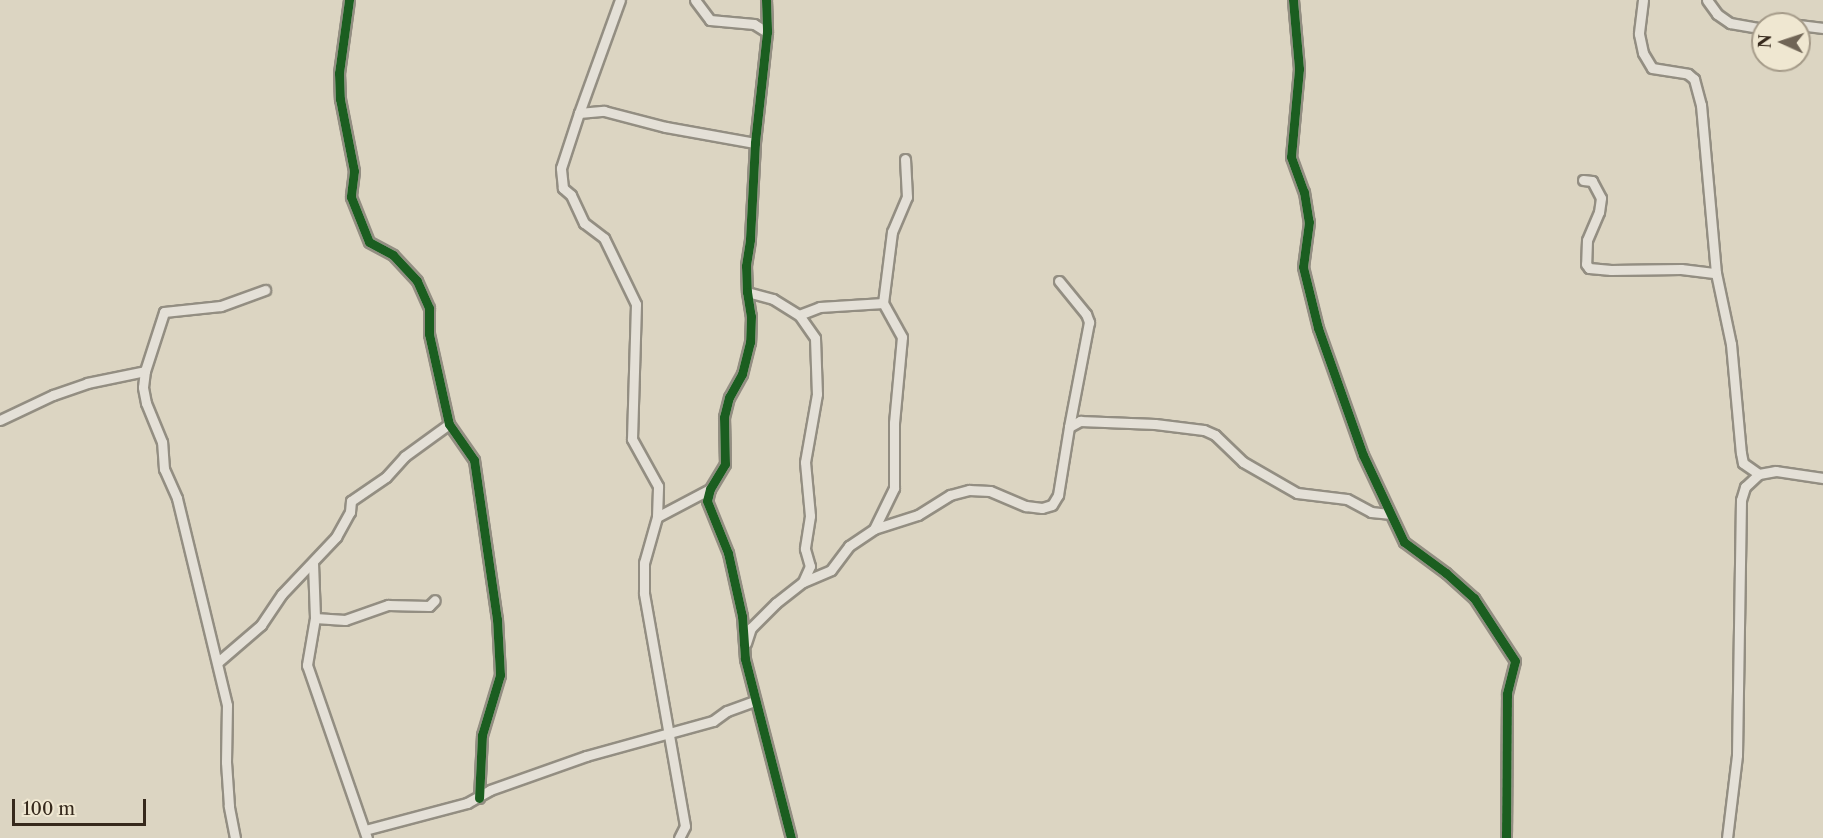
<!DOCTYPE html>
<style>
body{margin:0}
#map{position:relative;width:1823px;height:838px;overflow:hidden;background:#dcd5c2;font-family:"Libre Caslon Text",serif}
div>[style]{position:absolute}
.roads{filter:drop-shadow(2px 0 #938e82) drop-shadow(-2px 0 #938e82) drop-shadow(0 2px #938e82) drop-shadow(0 -2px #938e82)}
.minor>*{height:9px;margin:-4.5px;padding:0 4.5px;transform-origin:4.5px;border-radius:4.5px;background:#e4e0d7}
.cycleway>*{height:9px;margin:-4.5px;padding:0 4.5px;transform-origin:4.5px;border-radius:4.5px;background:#1b5e20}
span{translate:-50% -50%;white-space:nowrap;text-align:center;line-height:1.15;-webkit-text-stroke:5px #efe7d1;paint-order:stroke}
.north{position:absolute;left:1751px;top:12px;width:60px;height:60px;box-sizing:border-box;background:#efe7d1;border:2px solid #a59b89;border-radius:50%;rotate:273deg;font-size:16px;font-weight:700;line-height:24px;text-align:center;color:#36291c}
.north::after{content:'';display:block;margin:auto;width:21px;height:27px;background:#706556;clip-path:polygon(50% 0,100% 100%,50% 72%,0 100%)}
.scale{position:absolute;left:12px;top:799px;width:134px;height:27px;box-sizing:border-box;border:3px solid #36291c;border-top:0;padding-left:8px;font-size:18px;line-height:21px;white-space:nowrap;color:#36291c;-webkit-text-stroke:4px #efe7d1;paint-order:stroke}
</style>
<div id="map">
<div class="roads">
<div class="minor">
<div style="left:349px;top:0;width:74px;rotate:97.8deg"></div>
<div style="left:339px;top:73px;width:26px;rotate:88deg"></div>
<div style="left:340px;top:99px;width:73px;rotate:79deg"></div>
<div style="left:354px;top:171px;width:26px;rotate:97deg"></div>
<div style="left:351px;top:197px;width:48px;rotate:68.2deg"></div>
<div style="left:369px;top:242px;width:27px;rotate:28deg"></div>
<div style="left:393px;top:255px;width:35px;rotate:47deg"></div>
<div style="left:417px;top:281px;width:30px;rotate:66deg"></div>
<div style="left:429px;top:308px;width:26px;rotate:90deg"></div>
<div style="left:429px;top:334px;width:92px;rotate:77.5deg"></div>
<div style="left:449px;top:424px;width:44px;rotate:55.2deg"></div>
<div style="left:474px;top:460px;width:161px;rotate:81.8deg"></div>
<div style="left:497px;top:619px;width:56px;rotate:86.9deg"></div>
<div style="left:500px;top:675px;width:63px;rotate:106.7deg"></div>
<div style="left:482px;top:735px;width:63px;rotate:92.7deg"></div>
<div style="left:695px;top:0;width:25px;rotate:53deg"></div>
<div style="left:710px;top:20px;width:44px;rotate:5.2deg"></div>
<div style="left:754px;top:24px;width:15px;rotate:32deg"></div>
<div style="left:766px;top:0;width:32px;rotate:88deg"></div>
<div style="left:767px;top:32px;width:112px;rotate:96.2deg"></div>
<div style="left:755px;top:143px;width:97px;rotate:93deg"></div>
<div style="left:750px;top:240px;width:26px;rotate:99deg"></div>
<div style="left:746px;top:266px;width:26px;rotate:88deg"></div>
<div style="left:747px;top:292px;width:24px;rotate:81deg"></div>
<div style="left:751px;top:316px;width:26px;rotate:92deg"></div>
<div style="left:750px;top:342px;width:33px;rotate:104deg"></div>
<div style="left:742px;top:374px;width:26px;rotate:119deg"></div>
<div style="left:729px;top:397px;width:21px;rotate:104deg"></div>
<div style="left:724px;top:417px;width:47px;rotate:88.8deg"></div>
<div style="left:725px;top:464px;width:29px;rotate:121deg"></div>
<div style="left:710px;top:489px;width:12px;rotate:104deg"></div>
<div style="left:707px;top:501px;width:56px;rotate:68deg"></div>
<div style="left:728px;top:553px;width:65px;rotate:77.5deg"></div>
<div style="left:742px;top:616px;width:43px;rotate:86deg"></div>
<div style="left:745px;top:659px;width:185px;rotate:75.6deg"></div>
<div style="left:1293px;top:0;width:69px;rotate:85deg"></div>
<div style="left:1299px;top:69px;width:88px;rotate:95.2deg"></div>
<div style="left:1291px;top:157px;width:37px;rotate:70deg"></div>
<div style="left:1304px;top:192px;width:30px;rotate:81deg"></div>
<div style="left:1309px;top:222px;width:45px;rotate:97.6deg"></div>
<div style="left:1303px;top:267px;width:63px;rotate:76.2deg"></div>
<div style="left:1318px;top:328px;width:135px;rotate:70.5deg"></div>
<div style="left:1363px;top:455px;width:96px;rotate:64.8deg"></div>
<div style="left:1404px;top:542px;width:52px;rotate:36.4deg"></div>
<div style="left:1446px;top:573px;width:38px;rotate:42deg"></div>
<div style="left:1474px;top:598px;width:75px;rotate:56.9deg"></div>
<div style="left:1515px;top:661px;width:34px;rotate:104deg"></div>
<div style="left:1507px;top:694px;width:144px;rotate:90.4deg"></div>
<div style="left:1643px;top:0;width:34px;rotate:97deg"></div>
<div style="left:1639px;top:34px;width:19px;rotate:78deg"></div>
<div style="left:1643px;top:53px;width:17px;rotate:59deg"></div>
<div style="left:1652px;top:68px;width:36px;rotate:9deg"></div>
<div style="left:1688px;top:74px;width:8px;rotate:40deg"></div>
<div style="left:1694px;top:79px;width:27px;rotate:75deg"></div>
<div style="left:1701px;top:105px;width:169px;rotate:84.9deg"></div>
<div style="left:1716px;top:273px;width:73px;rotate:78.1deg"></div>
<div style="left:1731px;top:344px;width:109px;rotate:84.8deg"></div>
<div style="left:1741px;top:453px;width:10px;rotate:79deg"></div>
<div style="left:1743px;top:463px;width:19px;rotate:35deg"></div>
<div style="left:1707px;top:0;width:17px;rotate:54deg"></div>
<div style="left:1717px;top:14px;width:16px;rotate:35deg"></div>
<div style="left:1730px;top:23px;width:34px;rotate:10deg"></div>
<div style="left:1799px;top:25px;width:24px;rotate:7deg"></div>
<div style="left:579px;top:113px;width:120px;rotate:-70.1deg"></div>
<div style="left:1583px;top:180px;width:9px;rotate:6deg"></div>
<div style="left:1592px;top:181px;width:19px;rotate:62deg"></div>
<div style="left:1601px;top:198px;width:14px;rotate:98deg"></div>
<div style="left:1599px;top:212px;width:30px;rotate:113deg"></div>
<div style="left:1587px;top:240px;width:24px;rotate:92deg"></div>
<div style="left:1586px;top:264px;width:5px;rotate:53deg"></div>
<div style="left:1589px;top:268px;width:22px;rotate:5deg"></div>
<div style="left:1611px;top:270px;width:70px;rotate:-0.8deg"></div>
<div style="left:1681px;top:269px;width:35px;rotate:7deg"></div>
<div style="left:1059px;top:281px;width:43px;rotate:50.7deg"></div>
<div style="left:1086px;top:314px;width:9px;rotate:69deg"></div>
<div style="left:1089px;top:322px;width:107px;rotate:100.8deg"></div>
<div style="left:747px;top:292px;width:27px;rotate:15deg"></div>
<div style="left:773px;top:299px;width:31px;rotate:32deg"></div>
<div style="left:799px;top:315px;width:28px;rotate:55deg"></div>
<div style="left:815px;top:338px;width:56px;rotate:88deg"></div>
<div style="left:817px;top:394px;width:69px;rotate:100deg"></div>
<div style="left:805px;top:462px;width:54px;rotate:84.7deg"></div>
<div style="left:810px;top:516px;width:33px;rotate:99deg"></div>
<div style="left:805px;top:549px;width:18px;rotate:74deg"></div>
<div style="left:810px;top:566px;width:17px;rotate:114deg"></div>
<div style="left:799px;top:315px;width:22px;rotate:-21deg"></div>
<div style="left:820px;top:307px;width:63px;rotate:-3.6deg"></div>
<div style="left:0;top:420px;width:59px;rotate:-25.3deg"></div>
<div style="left:53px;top:395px;width:36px;rotate:-19deg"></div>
<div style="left:87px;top:383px;width:59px;rotate:-11.7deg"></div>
<div style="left:657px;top:517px;width:31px;rotate:-88deg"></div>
<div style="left:658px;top:486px;width:54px;rotate:-119deg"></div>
<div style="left:632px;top:439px;width:135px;rotate:-88.3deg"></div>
<div style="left:636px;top:304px;width:73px;rotate:-115.9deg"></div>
<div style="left:604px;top:238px;width:25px;rotate:-143deg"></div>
<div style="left:584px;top:223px;width:31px;rotate:-115deg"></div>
<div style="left:571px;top:195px;width:11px;rotate:-139deg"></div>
<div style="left:563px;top:188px;width:20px;rotate:-96deg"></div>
<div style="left:561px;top:168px;width:58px;rotate:-71.9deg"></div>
<div style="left:579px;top:113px;width:25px;rotate:-5deg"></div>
<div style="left:604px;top:111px;width:64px;rotate:14.5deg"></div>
<div style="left:666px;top:127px;width:90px;rotate:10.2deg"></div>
<div style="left:874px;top:529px;width:46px;rotate:-64deg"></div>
<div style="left:894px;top:488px;width:65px;rotate:-90deg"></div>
<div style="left:894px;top:423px;width:86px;rotate:-84.7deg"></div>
<div style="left:902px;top:337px;width:39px;rotate:-119deg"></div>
<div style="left:883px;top:303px;width:72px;rotate:-82.8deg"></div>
<div style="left:892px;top:232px;width:38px;rotate:-67deg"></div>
<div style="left:907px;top:197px;width:38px;rotate:-93deg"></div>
<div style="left:313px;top:563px;width:55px;rotate:87.9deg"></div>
<div style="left:315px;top:618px;width:48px;rotate:99.7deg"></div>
<div style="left:307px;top:665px;width:183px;rotate:70.9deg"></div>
<div style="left:315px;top:618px;width:30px;rotate:4deg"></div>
<div style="left:345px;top:620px;width:46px;rotate:-19.2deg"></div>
<div style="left:388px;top:605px;width:41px;rotate:1.4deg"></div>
<div style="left:429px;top:606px;width:8px;rotate:-45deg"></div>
<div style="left:746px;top:643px;width:16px;rotate:-72deg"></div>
<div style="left:751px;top:628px;width:35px;rotate:-45deg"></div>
<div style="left:776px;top:603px;width:34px;rotate:-38deg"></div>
<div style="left:803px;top:582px;width:30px;rotate:-23deg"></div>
<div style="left:831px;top:570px;width:30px;rotate:-53deg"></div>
<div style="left:849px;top:546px;width:30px;rotate:-34deg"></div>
<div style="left:874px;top:529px;width:46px;rotate:-17.7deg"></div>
<div style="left:918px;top:515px;width:38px;rotate:-32deg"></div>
<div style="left:950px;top:495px;width:20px;rotate:-15deg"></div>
<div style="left:969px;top:490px;width:21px;rotate:3deg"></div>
<div style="left:990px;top:491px;width:39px;rotate:23deg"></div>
<div style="left:1026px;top:506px;width:16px;rotate:7deg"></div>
<div style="left:1042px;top:508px;width:10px;rotate:-17deg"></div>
<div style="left:1052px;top:505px;width:12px;rotate:-59deg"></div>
<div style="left:1058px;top:495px;width:69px;rotate:-80.8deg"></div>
<div style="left:1069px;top:427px;width:13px;rotate:-29deg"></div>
<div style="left:1080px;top:421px;width:75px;rotate:2.3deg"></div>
<div style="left:1155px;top:424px;width:49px;rotate:7deg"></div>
<div style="left:1204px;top:430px;width:12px;rotate:24deg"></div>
<div style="left:1215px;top:435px;width:39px;rotate:44deg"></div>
<div style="left:1243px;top:462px;width:62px;rotate:29.9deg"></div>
<div style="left:1297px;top:493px;width:50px;rotate:6.8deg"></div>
<div style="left:1347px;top:499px;width:27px;rotate:28deg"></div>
<div style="left:1371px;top:512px;width:18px;rotate:6deg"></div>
<div style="left:218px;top:662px;width:57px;rotate:-40.7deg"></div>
<div style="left:261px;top:625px;width:37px;rotate:-56deg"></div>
<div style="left:282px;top:594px;width:79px;rotate:-46.5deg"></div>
<div style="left:336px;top:537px;width:29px;rotate:-61deg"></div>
<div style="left:350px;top:512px;width:11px;rotate:-85deg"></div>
<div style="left:351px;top:501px;width:42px;rotate:-34.4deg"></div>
<div style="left:386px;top:477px;width:28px;rotate:-48deg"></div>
<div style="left:405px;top:456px;width:54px;rotate:-36deg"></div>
<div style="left:365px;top:830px;width:106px;rotate:-14.8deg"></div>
<div style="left:467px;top:803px;width:26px;rotate:-29deg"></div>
<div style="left:490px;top:790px;width:102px;rotate:-19.5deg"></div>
<div style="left:586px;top:756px;width:132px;rotate:-15.4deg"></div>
<div style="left:713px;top:721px;width:17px;rotate:-36deg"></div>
<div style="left:727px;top:711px;width:30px;rotate:-20deg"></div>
<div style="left:235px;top:838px;width:33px;rotate:-101deg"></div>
<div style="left:229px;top:806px;width:44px;rotate:-93.9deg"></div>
<div style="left:226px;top:762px;width:57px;rotate:-89deg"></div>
<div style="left:227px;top:705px;width:213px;rotate:-103.6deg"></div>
<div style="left:177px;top:498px;width:32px;rotate:-114deg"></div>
<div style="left:164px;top:469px;width:27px;rotate:-94deg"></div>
<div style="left:162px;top:442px;width:42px;rotate:-112.3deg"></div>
<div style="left:146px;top:403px;width:16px;rotate:-101deg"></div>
<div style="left:143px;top:387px;width:16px;rotate:-83deg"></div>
<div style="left:145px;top:371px;width:62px;rotate:-72.1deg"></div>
<div style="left:164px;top:312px;width:57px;rotate:-6deg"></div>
<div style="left:221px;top:306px;width:47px;rotate:-20deg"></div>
<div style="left:679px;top:838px;width:13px;rotate:-63deg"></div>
<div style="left:685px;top:826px;width:237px;rotate:-100deg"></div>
<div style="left:644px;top:593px;width:30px;rotate:-90deg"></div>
<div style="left:644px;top:563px;width:48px;rotate:-74.2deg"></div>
<div style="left:657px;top:517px;width:60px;rotate:-27.8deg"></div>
<div style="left:1727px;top:838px;width:84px;rotate:-83.1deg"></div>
<div style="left:1737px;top:755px;width:255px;rotate:-89.1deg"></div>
<div style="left:1741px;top:500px;width:14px;rotate:-73deg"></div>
<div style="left:1745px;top:487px;width:19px;rotate:-43deg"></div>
<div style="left:1759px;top:474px;width:17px;rotate:-10deg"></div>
<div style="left:1776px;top:471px;width:48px;rotate:8.5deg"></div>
</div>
</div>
<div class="cycleway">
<div style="left:349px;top:0;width:74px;rotate:97.8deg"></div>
<div style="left:339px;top:73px;width:26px;rotate:88deg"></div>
<div style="left:340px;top:99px;width:73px;rotate:79deg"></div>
<div style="left:354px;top:171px;width:26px;rotate:97deg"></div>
<div style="left:351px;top:197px;width:48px;rotate:68.2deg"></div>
<div style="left:369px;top:242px;width:27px;rotate:28deg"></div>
<div style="left:393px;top:255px;width:35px;rotate:47deg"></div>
<div style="left:417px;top:281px;width:30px;rotate:66deg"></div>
<div style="left:429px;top:308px;width:26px;rotate:90deg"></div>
<div style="left:429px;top:334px;width:92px;rotate:77.5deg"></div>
<div style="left:449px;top:424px;width:44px;rotate:55.2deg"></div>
<div style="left:474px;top:460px;width:161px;rotate:81.8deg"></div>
<div style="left:497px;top:619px;width:56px;rotate:86.9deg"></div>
<div style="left:500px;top:675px;width:63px;rotate:106.7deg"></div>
<div style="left:482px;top:735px;width:63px;rotate:92.7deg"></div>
<div style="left:766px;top:0;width:32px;rotate:88deg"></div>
<div style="left:767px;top:32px;width:112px;rotate:96.2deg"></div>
<div style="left:755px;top:143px;width:97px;rotate:93deg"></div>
<div style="left:750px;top:240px;width:26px;rotate:99deg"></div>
<div style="left:746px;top:266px;width:26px;rotate:88deg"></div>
<div style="left:747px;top:292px;width:24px;rotate:81deg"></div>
<div style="left:751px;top:316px;width:26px;rotate:92deg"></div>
<div style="left:750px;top:342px;width:33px;rotate:104deg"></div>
<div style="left:742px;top:374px;width:26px;rotate:119deg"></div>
<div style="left:729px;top:397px;width:21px;rotate:104deg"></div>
<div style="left:724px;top:417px;width:47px;rotate:88.8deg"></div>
<div style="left:725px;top:464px;width:29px;rotate:121deg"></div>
<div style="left:710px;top:489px;width:12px;rotate:104deg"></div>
<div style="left:707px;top:501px;width:56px;rotate:68deg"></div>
<div style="left:728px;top:553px;width:65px;rotate:77.5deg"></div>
<div style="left:742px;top:616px;width:43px;rotate:86deg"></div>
<div style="left:745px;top:659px;width:185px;rotate:75.6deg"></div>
<div style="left:1293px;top:0;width:69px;rotate:85deg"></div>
<div style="left:1299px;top:69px;width:88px;rotate:95.2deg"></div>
<div style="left:1291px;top:157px;width:37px;rotate:70deg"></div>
<div style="left:1304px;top:192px;width:30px;rotate:81deg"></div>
<div style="left:1309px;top:222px;width:45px;rotate:97.6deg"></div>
<div style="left:1303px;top:267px;width:63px;rotate:76.2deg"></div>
<div style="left:1318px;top:328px;width:135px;rotate:70.5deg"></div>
<div style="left:1363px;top:455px;width:96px;rotate:64.8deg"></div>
<div style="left:1404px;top:542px;width:52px;rotate:36.4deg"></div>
<div style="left:1446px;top:573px;width:38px;rotate:42deg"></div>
<div style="left:1474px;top:598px;width:75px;rotate:56.9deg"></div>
<div style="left:1515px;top:661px;width:34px;rotate:104deg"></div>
<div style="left:1507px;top:694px;width:144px;rotate:90.4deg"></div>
</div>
<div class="north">N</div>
<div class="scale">100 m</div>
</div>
